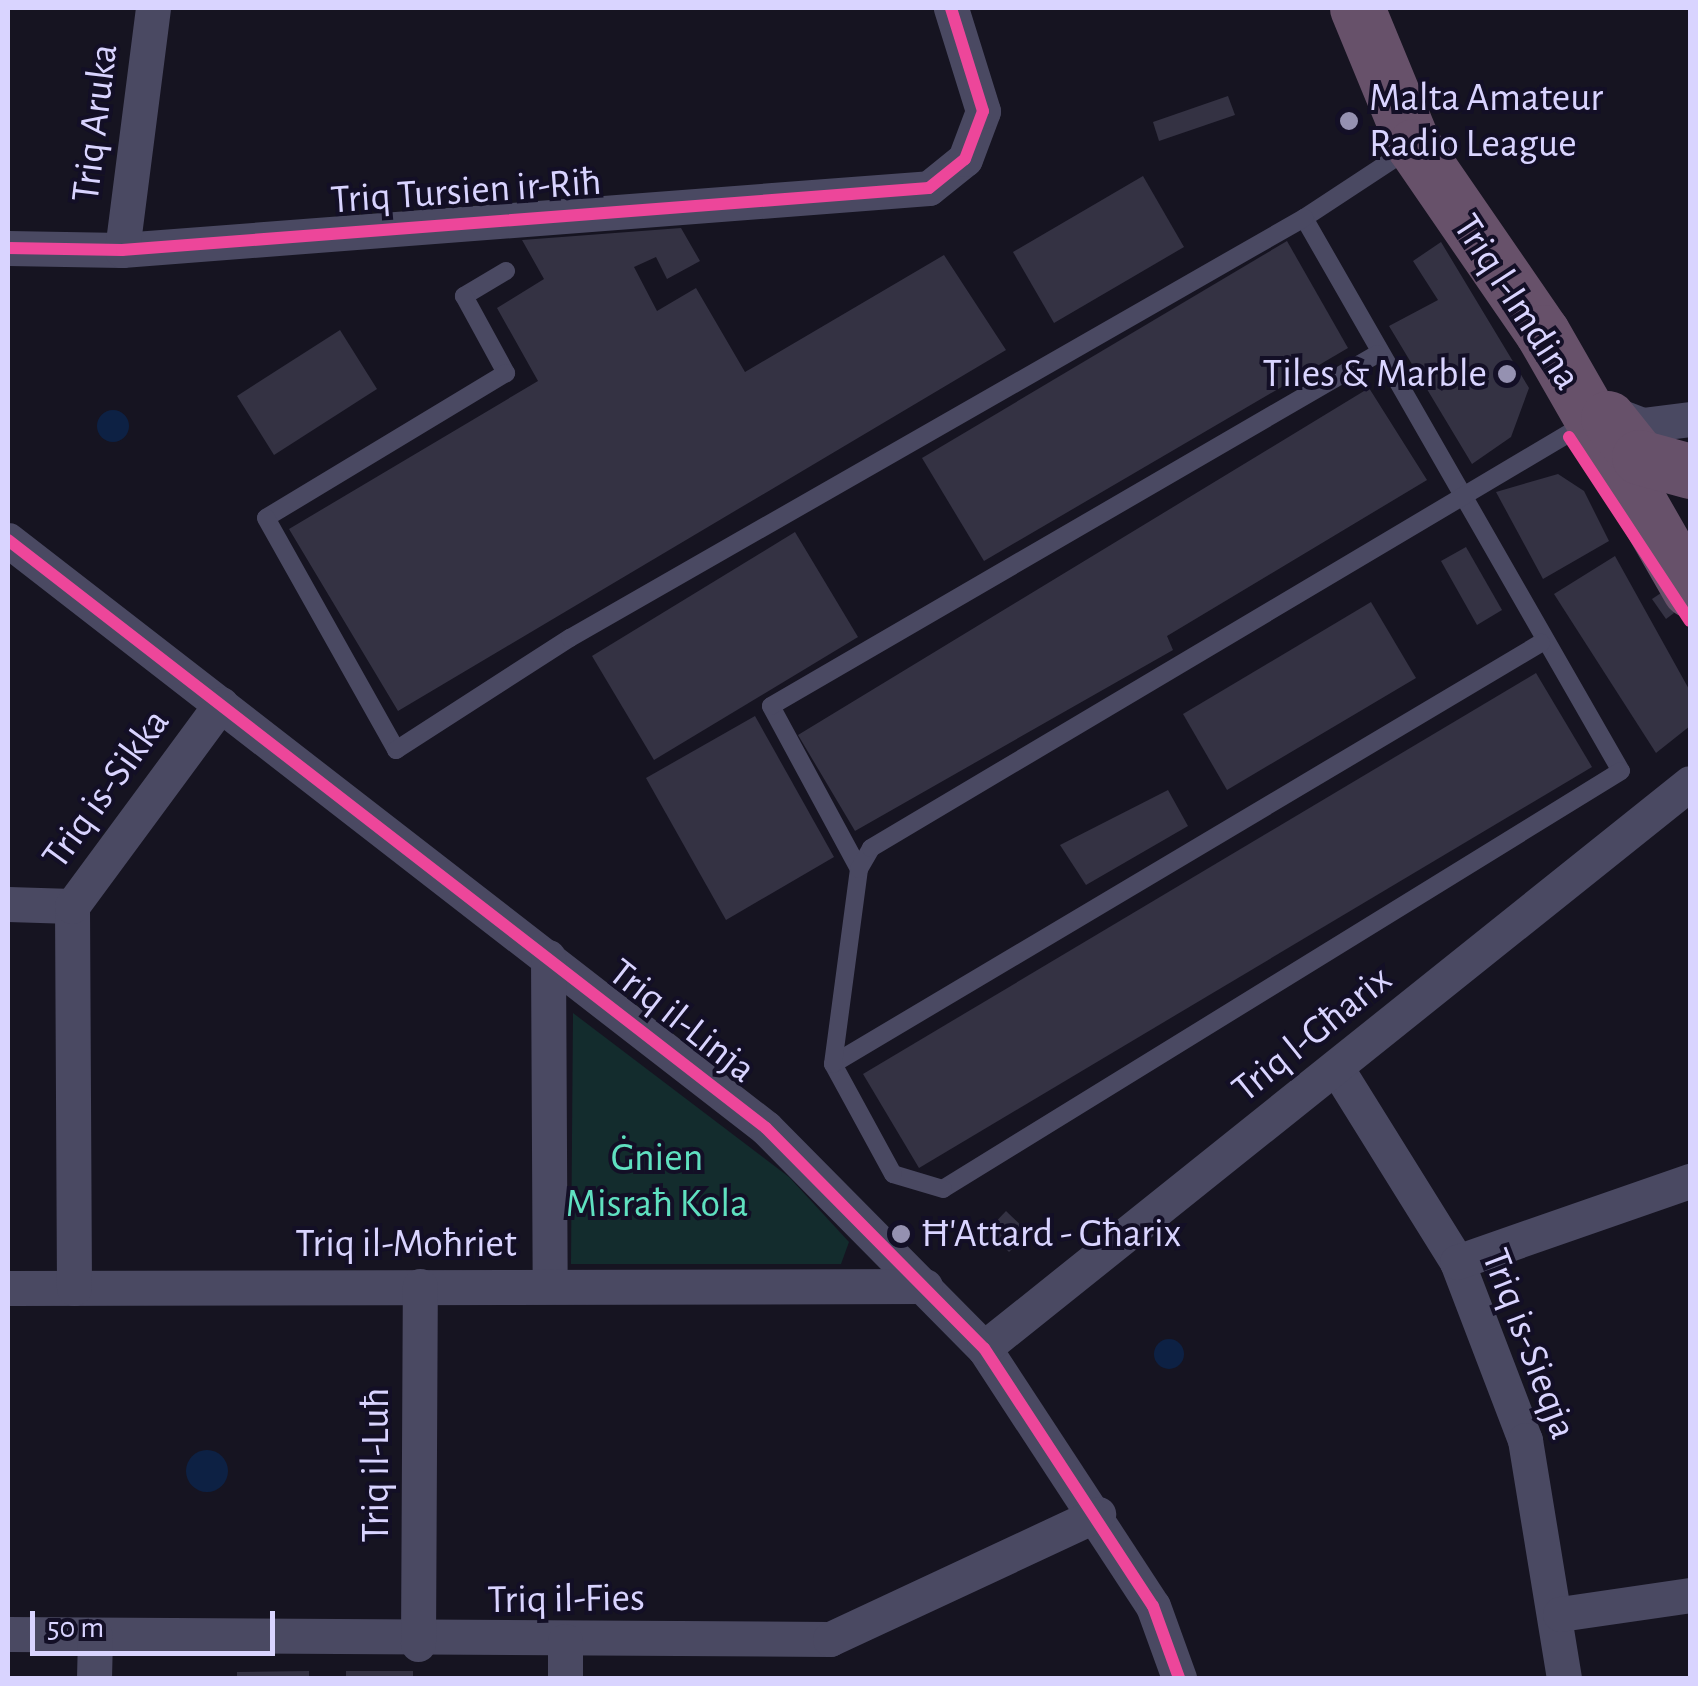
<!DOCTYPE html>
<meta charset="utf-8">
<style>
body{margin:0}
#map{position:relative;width:1698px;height:1686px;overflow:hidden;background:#161421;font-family:"Alegreya Sans",sans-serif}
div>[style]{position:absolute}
.green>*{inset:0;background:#132c2d}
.water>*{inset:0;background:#0d2144}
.round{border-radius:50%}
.building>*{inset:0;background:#343243}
.lane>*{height:18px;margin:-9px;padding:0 9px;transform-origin:9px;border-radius:9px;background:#4a4962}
.street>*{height:35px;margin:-17.5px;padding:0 17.5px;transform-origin:17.5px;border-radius:17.5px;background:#4a4962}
.highway>*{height:55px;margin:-27.5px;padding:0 27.5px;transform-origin:27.5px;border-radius:27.5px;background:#67516a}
.cycleway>*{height:12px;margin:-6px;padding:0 6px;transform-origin:6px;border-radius:6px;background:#ed469a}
.dots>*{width:28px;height:28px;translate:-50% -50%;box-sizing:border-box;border:5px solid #130f26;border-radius:50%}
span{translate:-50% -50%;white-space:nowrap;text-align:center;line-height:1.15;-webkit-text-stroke:8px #130f26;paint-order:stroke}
.poi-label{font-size:40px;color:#d9d4ff}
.left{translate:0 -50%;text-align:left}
.right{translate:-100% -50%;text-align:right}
.street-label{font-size:40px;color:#d9d4ff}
.park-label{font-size:40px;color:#5fe0c0}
.frame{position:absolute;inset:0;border:10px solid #d9d4ff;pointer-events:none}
.scale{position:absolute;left:30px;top:1611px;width:245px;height:45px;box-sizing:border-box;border:5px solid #d9d4ff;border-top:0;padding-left:12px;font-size:30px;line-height:35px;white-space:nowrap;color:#d9d4ff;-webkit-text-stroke:8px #130f26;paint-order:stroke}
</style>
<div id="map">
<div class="green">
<div style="clip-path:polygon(573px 1013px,789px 1177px,849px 1242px,841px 1264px,571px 1264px)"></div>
</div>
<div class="water">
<div class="round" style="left:97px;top:410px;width:32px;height:32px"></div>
<div class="round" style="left:1154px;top:1339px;width:30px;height:30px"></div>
<div class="round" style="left:186px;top:1450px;width:42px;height:42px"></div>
</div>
<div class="building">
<div style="clip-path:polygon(1228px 96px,1235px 115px,1159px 141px,1153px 122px)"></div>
<div style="clip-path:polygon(1143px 176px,1184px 247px,1054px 323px,1013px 252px)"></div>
<div style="clip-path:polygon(681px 228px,700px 261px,667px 279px,656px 257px,634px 267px,657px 311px,696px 288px,745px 372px,944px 255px,1006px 350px,398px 711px,289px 529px,538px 381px,497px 308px,544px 279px,522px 240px)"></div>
<div style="clip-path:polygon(1287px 241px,1348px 348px,984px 561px,922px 458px)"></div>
<div style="clip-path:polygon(1441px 242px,1529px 388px,1511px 437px,1472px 464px,1389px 326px,1438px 300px,1413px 261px)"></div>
<div style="clip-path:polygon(340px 330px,377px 389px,274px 455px,237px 396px)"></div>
<div style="clip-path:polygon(1369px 388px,1427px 480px,1167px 636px,1173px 650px,855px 831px,798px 735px)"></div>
<div style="clip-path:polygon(1558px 474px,1584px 491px,1609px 541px,1543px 579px,1496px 492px)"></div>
<div style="clip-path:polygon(795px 532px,858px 637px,654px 760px,592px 656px)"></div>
<div style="clip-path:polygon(1466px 547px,1502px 610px,1477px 625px,1441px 561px)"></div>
<div style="clip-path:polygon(1615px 556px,1690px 691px,1690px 726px,1656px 753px,1554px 594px)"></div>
<div style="clip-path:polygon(1661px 593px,1674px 613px,1666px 619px,1652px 599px)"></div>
<div style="clip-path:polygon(1371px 602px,1416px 678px,1227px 790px,1183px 714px)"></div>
<div style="clip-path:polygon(1536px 673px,1592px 767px,919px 1168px,863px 1074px)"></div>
<div style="clip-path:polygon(755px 716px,834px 857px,726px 920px,646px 778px)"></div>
<div style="clip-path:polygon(1168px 790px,1188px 826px,1086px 885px,1060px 845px)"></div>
<div style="clip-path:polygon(1006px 1211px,1029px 1233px,1009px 1252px,988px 1230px)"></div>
<div style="clip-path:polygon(309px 1671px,309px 1678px,237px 1678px,237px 1672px)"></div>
<div style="clip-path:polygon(346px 1671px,413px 1671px,413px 1678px,346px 1678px)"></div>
</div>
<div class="lane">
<div style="left:1409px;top:149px;width:126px;rotate:146.7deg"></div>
<div style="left:1304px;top:218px;width:637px;rotate:60.18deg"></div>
<div style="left:1621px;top:771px;width:796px;rotate:148.35deg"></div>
<div style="left:943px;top:1189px;width:52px;rotate:-163.3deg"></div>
<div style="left:893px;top:1174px;width:125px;rotate:-118.6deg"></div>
<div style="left:833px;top:1064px;width:824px;rotate:-30.74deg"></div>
<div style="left:506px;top:271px;width:49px;rotate:149.2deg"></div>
<div style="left:464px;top:296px;width:88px;rotate:61.4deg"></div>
<div style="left:506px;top:373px;width:280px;rotate:148.9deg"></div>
<div style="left:266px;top:518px;width:266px;rotate:60.7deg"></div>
<div style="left:396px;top:750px;width:207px;rotate:-32.8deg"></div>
<div style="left:570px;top:638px;width:846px;rotate:-29.78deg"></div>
<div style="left:859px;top:869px;width:185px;rotate:-118.4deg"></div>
<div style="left:771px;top:706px;width:701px;rotate:-30.15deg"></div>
<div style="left:833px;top:1064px;width:197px;rotate:-82.4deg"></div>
<div style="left:859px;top:869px;width:24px;rotate:-60deg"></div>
<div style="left:871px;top:848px;width:834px;rotate:-30.72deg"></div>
</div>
<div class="street">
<div style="left:8px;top:248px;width:114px;rotate:1deg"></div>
<div style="left:122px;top:250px;width:809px;rotate:-4.39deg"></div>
<div style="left:929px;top:188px;width:46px;rotate:-38.9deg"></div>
<div style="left:965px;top:159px;width:51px;rotate:-69.4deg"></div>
<div style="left:983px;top:111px;width:108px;rotate:-107.3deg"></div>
<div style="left:122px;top:250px;width:244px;rotate:-82.7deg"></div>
<div style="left:1606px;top:411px;width:39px;rotate:21deg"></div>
<div style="left:1642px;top:425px;width:48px;rotate:-7.1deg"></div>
<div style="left:8px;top:540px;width:959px;rotate:37.8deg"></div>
<div style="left:766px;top:1128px;width:310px;rotate:45.3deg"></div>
<div style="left:984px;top:1348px;width:308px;rotate:56.8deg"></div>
<div style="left:1153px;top:1606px;width:77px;rotate:70.1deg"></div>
<div style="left:8px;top:904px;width:64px;rotate:1.8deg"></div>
<div style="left:548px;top:957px;width:328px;rotate:89.7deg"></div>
<div style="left:1337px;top:1069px;width:227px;rotate:58.1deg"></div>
<div style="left:1457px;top:1262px;width:191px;rotate:69.1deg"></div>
<div style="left:1525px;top:1440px;width:241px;rotate:80.7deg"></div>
<div style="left:1457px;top:1262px;width:247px;rotate:-19.2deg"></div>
<div style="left:8px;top:1288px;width:917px;rotate:-0.12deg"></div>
<div style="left:74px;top:1288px;width:382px;rotate:-90.3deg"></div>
<div style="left:72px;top:906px;width:251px;rotate:-53.6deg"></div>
<div style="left:984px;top:1348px;width:904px;rotate:-38.67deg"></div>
<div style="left:1560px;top:1614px;width:131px;rotate:-8.3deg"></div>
<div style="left:8px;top:1634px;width:822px;rotate:0.35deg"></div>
<div style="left:830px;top:1639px;width:296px;rotate:-25deg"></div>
<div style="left:418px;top:1644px;width:358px;rotate:-89.7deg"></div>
<div style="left:94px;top:1678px;width:42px;rotate:-88.6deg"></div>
<div style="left:565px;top:1678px;width:37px;rotate:-90deg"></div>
</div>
<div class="highway">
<div style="left:1357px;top:8px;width:149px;rotate:67.6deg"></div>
<div style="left:1414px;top:146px;width:226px;rotate:55.5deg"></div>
<div style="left:1542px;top:332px;width:297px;rotate:60.2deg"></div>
<div style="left:1608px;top:418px;width:50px;rotate:51.5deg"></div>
<div style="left:1639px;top:457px;width:53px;rotate:15.4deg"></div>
</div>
<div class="cycleway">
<div style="left:8px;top:248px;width:114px;rotate:1deg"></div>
<div style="left:122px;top:250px;width:809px;rotate:-4.39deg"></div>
<div style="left:929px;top:188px;width:46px;rotate:-38.9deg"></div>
<div style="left:965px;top:159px;width:51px;rotate:-69.4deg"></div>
<div style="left:983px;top:111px;width:108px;rotate:-107.3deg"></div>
<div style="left:1569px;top:437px;width:220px;rotate:56.7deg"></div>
<div style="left:8px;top:540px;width:959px;rotate:37.8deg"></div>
<div style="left:766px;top:1128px;width:310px;rotate:45.3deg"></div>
<div style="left:984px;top:1348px;width:308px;rotate:56.8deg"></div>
<div style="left:1153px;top:1606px;width:77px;rotate:70.1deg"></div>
</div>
<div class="dots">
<div style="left:1349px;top:121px;background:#9591b1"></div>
<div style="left:1507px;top:374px;background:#9591b1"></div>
<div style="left:901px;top:1234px;background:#9591b1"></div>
</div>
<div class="poi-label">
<span class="left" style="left:1369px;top:121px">Malta Amateur<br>Radio League</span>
<span class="right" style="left:1487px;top:374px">Tiles &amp; Marble</span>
<span class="left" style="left:921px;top:1234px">Ħ'Attard - Għarix</span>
</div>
<div class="street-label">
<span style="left:95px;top:123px;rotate:-83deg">Triq Aruka</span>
<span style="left:466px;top:191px;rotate:-4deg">Triq Tursien ir-Riħ</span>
<span style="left:1517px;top:302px;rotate:57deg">Triq l-Imdina</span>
<span style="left:106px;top:789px;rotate:-54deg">Triq is-Sikka</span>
<span style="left:682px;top:1021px;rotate:38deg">Triq il-Linja</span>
<span style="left:1312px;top:1034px;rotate:-39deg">Triq l-Għarix</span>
<span style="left:406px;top:1244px">Triq il-Moħriet</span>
<span style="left:1529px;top:1344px;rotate:69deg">Triq is-Sieqja</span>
<span style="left:376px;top:1465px;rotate:-90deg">Triq il-Luħ</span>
<span style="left:566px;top:1599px;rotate:-1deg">Triq il-Fies</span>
</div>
<div class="park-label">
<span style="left:657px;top:1181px">Ġnien<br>Misraħ Kola</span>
</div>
<div class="frame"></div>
<div class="scale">50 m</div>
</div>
